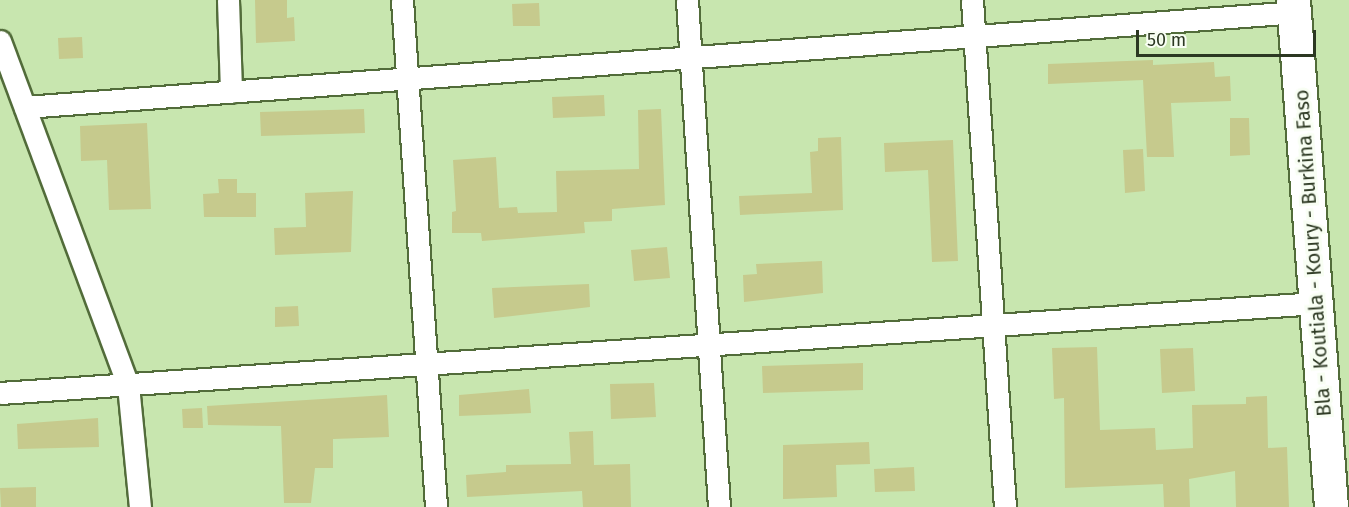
<!DOCTYPE html>
<style>
body{margin:0}
#map{position:relative;width:1349px;height:507px;overflow:hidden;background:#c8e6af;font-family:"Fira Sans",sans-serif}
div>[style]{position:absolute}
.building>*{inset:0;background:#c6ca8d}
.roads{filter:drop-shadow(2px 0 #526c3a) drop-shadow(-2px 0 #526c3a) drop-shadow(0 2px #526c3a) drop-shadow(0 -2px #526c3a)}
.minor>*{height:21px;margin:-10.5px;padding:0 10.5px;transform-origin:10.5px;border-radius:10.5px;background:#fff}
.primary>*{height:33px;margin:-16.5px;padding:0 16.5px;transform-origin:16.5px;border-radius:16.5px;background:#fff}
span{translate:-50% -50%;white-space:nowrap;text-align:center;line-height:1.15;-webkit-text-stroke:6px #f8fef3;paint-order:stroke}
.street-label{font-size:20px;color:#2c3822}
.scale{position:absolute;left:1136px;top:30px;width:180px;height:27px;box-sizing:border-box;border:3px solid #2c3822;border-top:0;padding-left:8px;font-size:18px;line-height:21px;white-space:nowrap;color:#2c3822;-webkit-text-stroke:4px #f8fef3;paint-order:stroke}
</style>
<div id="map">
<div class="building">
<div style="clip-path:polygon(255px 0,287px 0,287px 18px,294px 17px,295px 41px,256px 43px)"></div>
<div style="clip-path:polygon(539px 3px,540px 26px,513px 26px,512px 4px)"></div>
<div style="clip-path:polygon(82px 37px,83px 58px,59px 59px,58px 38px)"></div>
<div style="clip-path:polygon(1153px 60px,1153px 65px,1214px 62px,1215px 77px,1230px 76px,1231px 101px,1171px 103px,1174px 157px,1147px 157px,1143px 80px,1048px 84px,1048px 64px)"></div>
<div style="clip-path:polygon(604px 95px,605px 116px,553px 118px,552px 97px)"></div>
<div style="clip-path:polygon(364px 109px,365px 133px,261px 136px,260px 112px)"></div>
<div style="clip-path:polygon(661px 109px,665px 205px,612px 209px,612px 221px,584px 222px,585px 233px,482px 241px,481px 233px,452px 233px,452px 212px,456px 211px,453px 160px,496px 157px,499px 208px,517px 207px,518px 213px,557px 212px,556px 171px,639px 169px,638px 110px)"></div>
<div style="clip-path:polygon(1230px 118px,1249px 118px,1250px 155px,1230px 156px)"></div>
<div style="clip-path:polygon(147px 123px,151px 209px,109px 210px,107px 160px,81px 161px,80px 126px)"></div>
<div style="clip-path:polygon(841px 137px,843px 210px,740px 215px,739px 196px,812px 193px,810px 152px,818px 151px,818px 138px)"></div>
<div style="clip-path:polygon(953px 140px,958px 261px,932px 262px,928px 170px,885px 172px,884px 143px)"></div>
<div style="clip-path:polygon(1143px 149px,1145px 191px,1125px 193px,1123px 150px)"></div>
<div style="clip-path:polygon(218px 179px,237px 179px,237px 193px,256px 193px,256px 217px,204px 217px,203px 194px,219px 193px)"></div>
<div style="clip-path:polygon(353px 191px,351px 252px,275px 255px,274px 228px,306px 227px,305px 193px)"></div>
<div style="clip-path:polygon(667px 247px,670px 278px,634px 281px,631px 250px)"></div>
<div style="clip-path:polygon(822px 261px,823px 293px,744px 302px,743px 275px,757px 274px,756px 264px)"></div>
<div style="clip-path:polygon(589px 284px,590px 307px,494px 318px,492px 288px)"></div>
<div style="clip-path:polygon(298px 306px,299px 326px,275px 327px,275px 307px)"></div>
<div style="clip-path:polygon(1097px 347px,1100px 430px,1155px 428px,1156px 450px,1193px 448px,1192px 405px,1246px 404px,1246px 397px,1267px 396px,1268px 448px,1287px 447px,1289px 507px,1236px 507px,1235px 471px,1189px 479px,1190px 507px,1164px 507px,1163px 484px,1065px 488px,1064px 398px,1054px 399px,1052px 348px)"></div>
<div style="clip-path:polygon(1193px 348px,1195px 391px,1162px 393px,1160px 349px)"></div>
<div style="clip-path:polygon(863px 363px,863px 390px,763px 393px,762px 366px)"></div>
<div style="clip-path:polygon(654px 383px,656px 417px,611px 419px,610px 384px)"></div>
<div style="clip-path:polygon(529px 389px,531px 413px,459px 416px,459px 395px)"></div>
<div style="clip-path:polygon(387px 395px,389px 437px,333px 439px,333px 468px,315px 468px,311px 503px,284px 503px,281px 426px,208px 425px,207px 406px)"></div>
<div style="clip-path:polygon(202px 408px,203px 428px,183px 428px,182px 409px)"></div>
<div style="clip-path:polygon(98px 418px,99px 447px,18px 449px,17px 424px)"></div>
<div style="clip-path:polygon(593px 431px,594px 465px,630px 464px,631px 507px,583px 507px,582px 491px,467px 497px,466px 475px,506px 472px,506px 465px,571px 464px,569px 432px)"></div>
<div style="clip-path:polygon(869px 442px,870px 464px,836px 465px,837px 497px,783px 499px,783px 445px)"></div>
<div style="clip-path:polygon(914px 467px,915px 491px,875px 492px,874px 469px)"></div>
<div style="clip-path:polygon(36px 487px,36px 507px,1px 507px,0 488px)"></div>
</div>
<div class="roads">
<div class="minor">
<div style="left:228px;top:0;width:92px;rotate:88.1deg"></div>
<div style="left:402px;top:0;width:508px;rotate:86.16deg"></div>
<div style="left:687px;top:0;width:508px;rotate:86.39deg"></div>
<div style="left:972px;top:0;width:508px;rotate:86.28deg"></div>
<div style="left:0;top:41px;width:367px;rotate:69.6deg"></div>
<div style="left:128px;top:385px;width:123px;rotate:84.4deg"></div>
<div style="left:25px;top:107px;width:1275px;rotate:-4.27deg"></div>
<div style="left:0;top:393px;width:1321px;rotate:-3.91deg"></div>
</div>
<div class="primary">
<div style="left:1293px;top:0;width:508px;rotate:85.71deg"></div>
</div>
</div>
<div class="street-label">
<span style="left:1313px;top:253px;rotate:-94deg">Bla - Koutiala - Koury - Burkina Faso</span>
</div>
<div class="scale">50 m</div>
</div>
